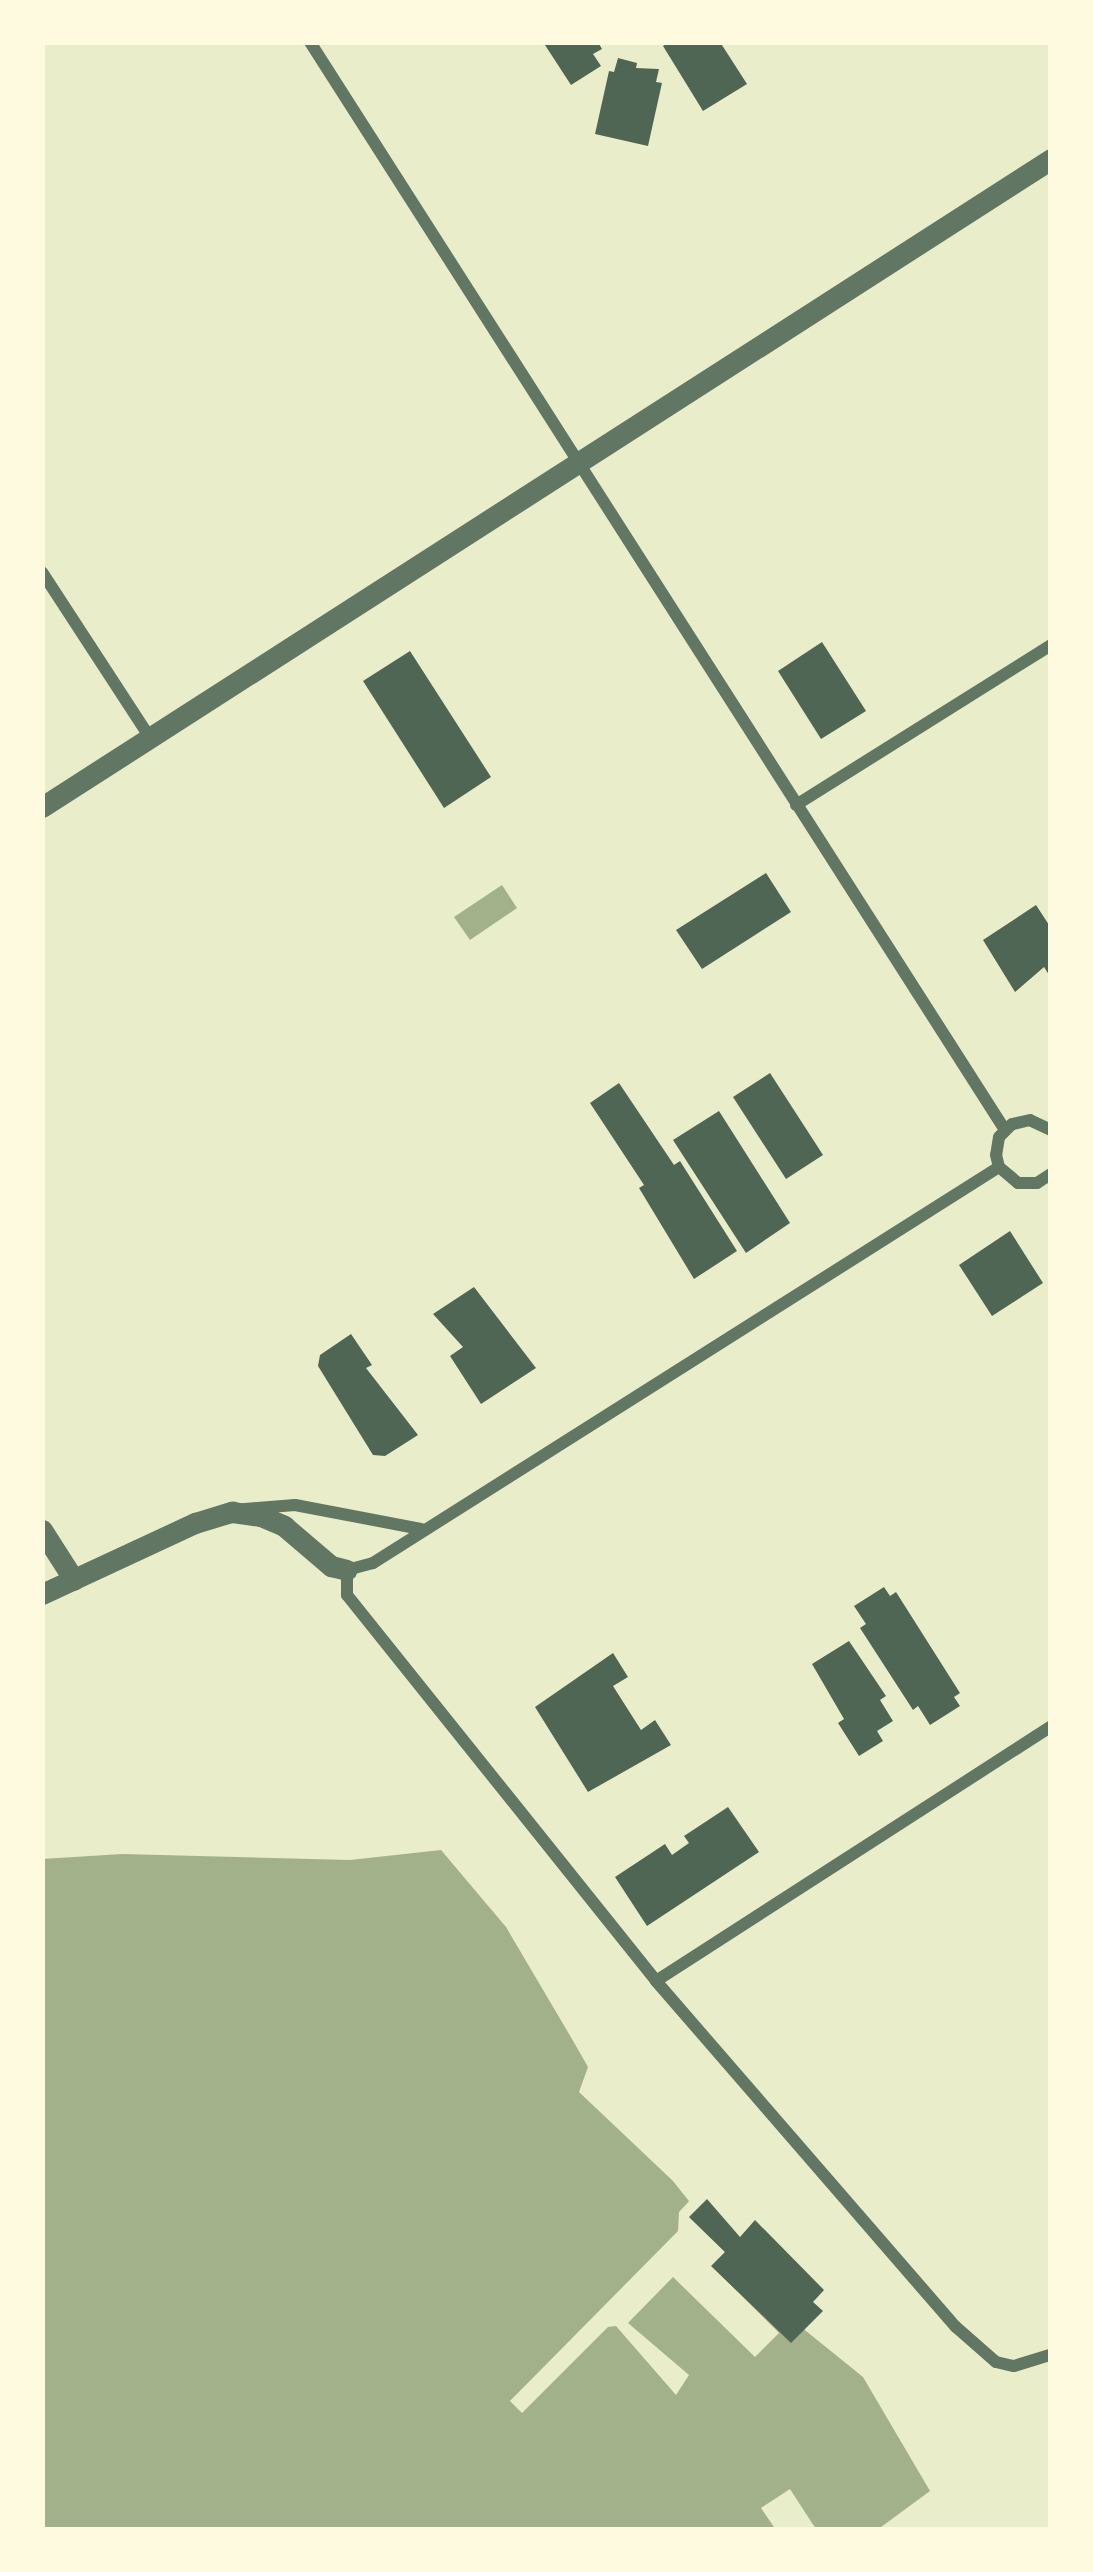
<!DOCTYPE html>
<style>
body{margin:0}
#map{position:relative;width:1093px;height:2572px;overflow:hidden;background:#e9edc9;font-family:Barlow,sans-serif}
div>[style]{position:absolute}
.water>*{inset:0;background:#a3b18a}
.pier>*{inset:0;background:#e9edc9}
.building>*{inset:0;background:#4f6655}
.minor>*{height:12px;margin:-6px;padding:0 6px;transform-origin:6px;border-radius:6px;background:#617663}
.tertiary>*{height:21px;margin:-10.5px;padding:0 10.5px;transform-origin:10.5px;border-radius:10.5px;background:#617663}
span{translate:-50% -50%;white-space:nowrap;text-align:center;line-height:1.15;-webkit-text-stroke:12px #fefae0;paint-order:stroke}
.frame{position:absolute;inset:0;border:45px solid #fefae0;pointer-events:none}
</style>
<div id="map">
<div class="water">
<div style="clip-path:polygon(502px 885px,517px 908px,470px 940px,454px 917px)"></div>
<div style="clip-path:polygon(441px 1850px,506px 1927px,572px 2039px,588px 2067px,579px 2092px,673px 2181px,731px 2254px,806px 2331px,863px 2377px,930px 2491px,877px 2530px,42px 2530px,42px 1859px,122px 1854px,350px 1860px)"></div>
</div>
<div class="pier">
<div style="clip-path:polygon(693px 2197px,700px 2206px,690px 2218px,725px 2252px,712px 2266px,779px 2333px,755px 2357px,673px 2277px,628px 2323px,689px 2375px,676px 2395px,616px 2326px,608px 2327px,522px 2413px,510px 2401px,678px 2231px,679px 2212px)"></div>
<div style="clip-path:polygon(790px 2489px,812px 2523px,817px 2530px,776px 2530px,761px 2508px)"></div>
</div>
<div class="building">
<div style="clip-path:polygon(543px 42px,598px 42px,602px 49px,593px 54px,601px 66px,571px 85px)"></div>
<div style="clip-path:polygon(669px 42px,720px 42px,747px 84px,703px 111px,663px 46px)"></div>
<div style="clip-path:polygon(618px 58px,637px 63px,636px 68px,659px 69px,656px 82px,662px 83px,648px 146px,595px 134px,609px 71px,614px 72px)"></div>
<div style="clip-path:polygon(822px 642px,866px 711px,821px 739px,778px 671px)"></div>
<div style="clip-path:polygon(410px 651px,491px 777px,444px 808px,363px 681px)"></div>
<div style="clip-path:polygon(766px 873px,791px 912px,702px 969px,676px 930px)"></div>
<div style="clip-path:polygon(1036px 905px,1051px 928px,1051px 978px,1044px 967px,1015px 992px,983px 940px)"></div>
<div style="clip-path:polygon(770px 1073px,823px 1155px,786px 1179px,733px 1097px)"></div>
<div style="clip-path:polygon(619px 1083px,674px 1165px,680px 1161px,737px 1251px,694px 1279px,639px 1188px,644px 1185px,590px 1103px)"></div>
<div style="clip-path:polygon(719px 1111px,790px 1223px,746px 1253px,673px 1140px)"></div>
<div style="clip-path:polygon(1010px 1231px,1043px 1283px,992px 1316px,959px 1265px)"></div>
<div style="clip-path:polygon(474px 1287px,536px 1368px,481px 1404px,450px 1356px,463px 1347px,433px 1314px)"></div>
<div style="clip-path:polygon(351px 1334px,372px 1365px,366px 1368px,418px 1435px,385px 1456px,373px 1455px,318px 1366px,320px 1355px)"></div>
<div style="clip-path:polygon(884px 1587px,890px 1596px,896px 1592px,960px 1693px,954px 1697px,960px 1706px,930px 1725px,918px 1706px,913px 1710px,860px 1628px,866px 1624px,854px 1606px)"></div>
<div style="clip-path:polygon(849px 1641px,886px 1696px,880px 1700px,893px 1721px,877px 1731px,883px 1741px,859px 1756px,838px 1723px,844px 1719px,812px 1664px)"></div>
<div style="clip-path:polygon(613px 1653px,628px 1677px,613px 1686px,641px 1730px,655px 1720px,671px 1745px,588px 1792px,535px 1707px)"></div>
<div style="clip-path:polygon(728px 1807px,759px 1852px,647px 1926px,615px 1877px,665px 1844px,672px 1855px,689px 1843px,684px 1836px)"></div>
<div style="clip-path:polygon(707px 2199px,740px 2237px,755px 2220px,824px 2290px,813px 2302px,823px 2311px,791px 2343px,711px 2266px,725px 2252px,689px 2217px)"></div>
</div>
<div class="minor">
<div style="left:310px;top:42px;width:1291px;rotate:57.43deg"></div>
<div style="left:42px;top:572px;width:199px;rotate:56.9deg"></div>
<div style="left:796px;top:805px;width:301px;rotate:-32.1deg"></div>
<div style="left:1051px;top:1130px;width:23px;rotate:-155deg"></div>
<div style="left:1030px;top:1120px;width:18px;rotate:167deg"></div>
<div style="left:1012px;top:1124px;width:18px;rotate:135deg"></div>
<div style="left:999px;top:1137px;width:18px;rotate:99deg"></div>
<div style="left:996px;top:1155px;width:12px;rotate:76deg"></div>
<div style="left:999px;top:1167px;width:25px;rotate:40deg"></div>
<div style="left:1018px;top:1183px;width:19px"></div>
<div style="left:1037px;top:1183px;width:17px;rotate:-33deg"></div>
<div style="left:999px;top:1167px;width:741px;rotate:147.68deg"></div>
<div style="left:373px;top:1563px;width:27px;rotate:165deg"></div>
<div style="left:347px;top:1570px;width:25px;rotate:90deg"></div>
<div style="left:347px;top:1595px;width:494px;rotate:51.3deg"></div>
<div style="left:656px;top:1981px;width:458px;rotate:49.1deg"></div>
<div style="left:956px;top:2327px;width:53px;rotate:41.2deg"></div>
<div style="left:996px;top:2362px;width:18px;rotate:13deg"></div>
<div style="left:1014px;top:2366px;width:39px;rotate:-17deg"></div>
<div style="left:245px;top:1509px;width:50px;rotate:-4.6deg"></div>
<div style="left:295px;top:1505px;width:128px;rotate:10.8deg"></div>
<div style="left:656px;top:1981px;width:470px;rotate:-32.8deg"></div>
</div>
<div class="tertiary">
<div style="left:42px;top:807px;width:1199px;rotate:-32.71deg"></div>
<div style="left:42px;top:1530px;width:59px;rotate:57.4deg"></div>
<div style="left:42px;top:1594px;width:169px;rotate:-24.9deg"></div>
<div style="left:195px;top:1523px;width:39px;rotate:-17deg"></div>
<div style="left:232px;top:1512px;width:29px;rotate:8deg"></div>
<div style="left:261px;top:1516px;width:25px;rotate:23deg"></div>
<div style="left:284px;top:1526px;width:62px;rotate:40.4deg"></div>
<div style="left:331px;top:1566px;width:16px;rotate:14deg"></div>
</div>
<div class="frame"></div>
</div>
